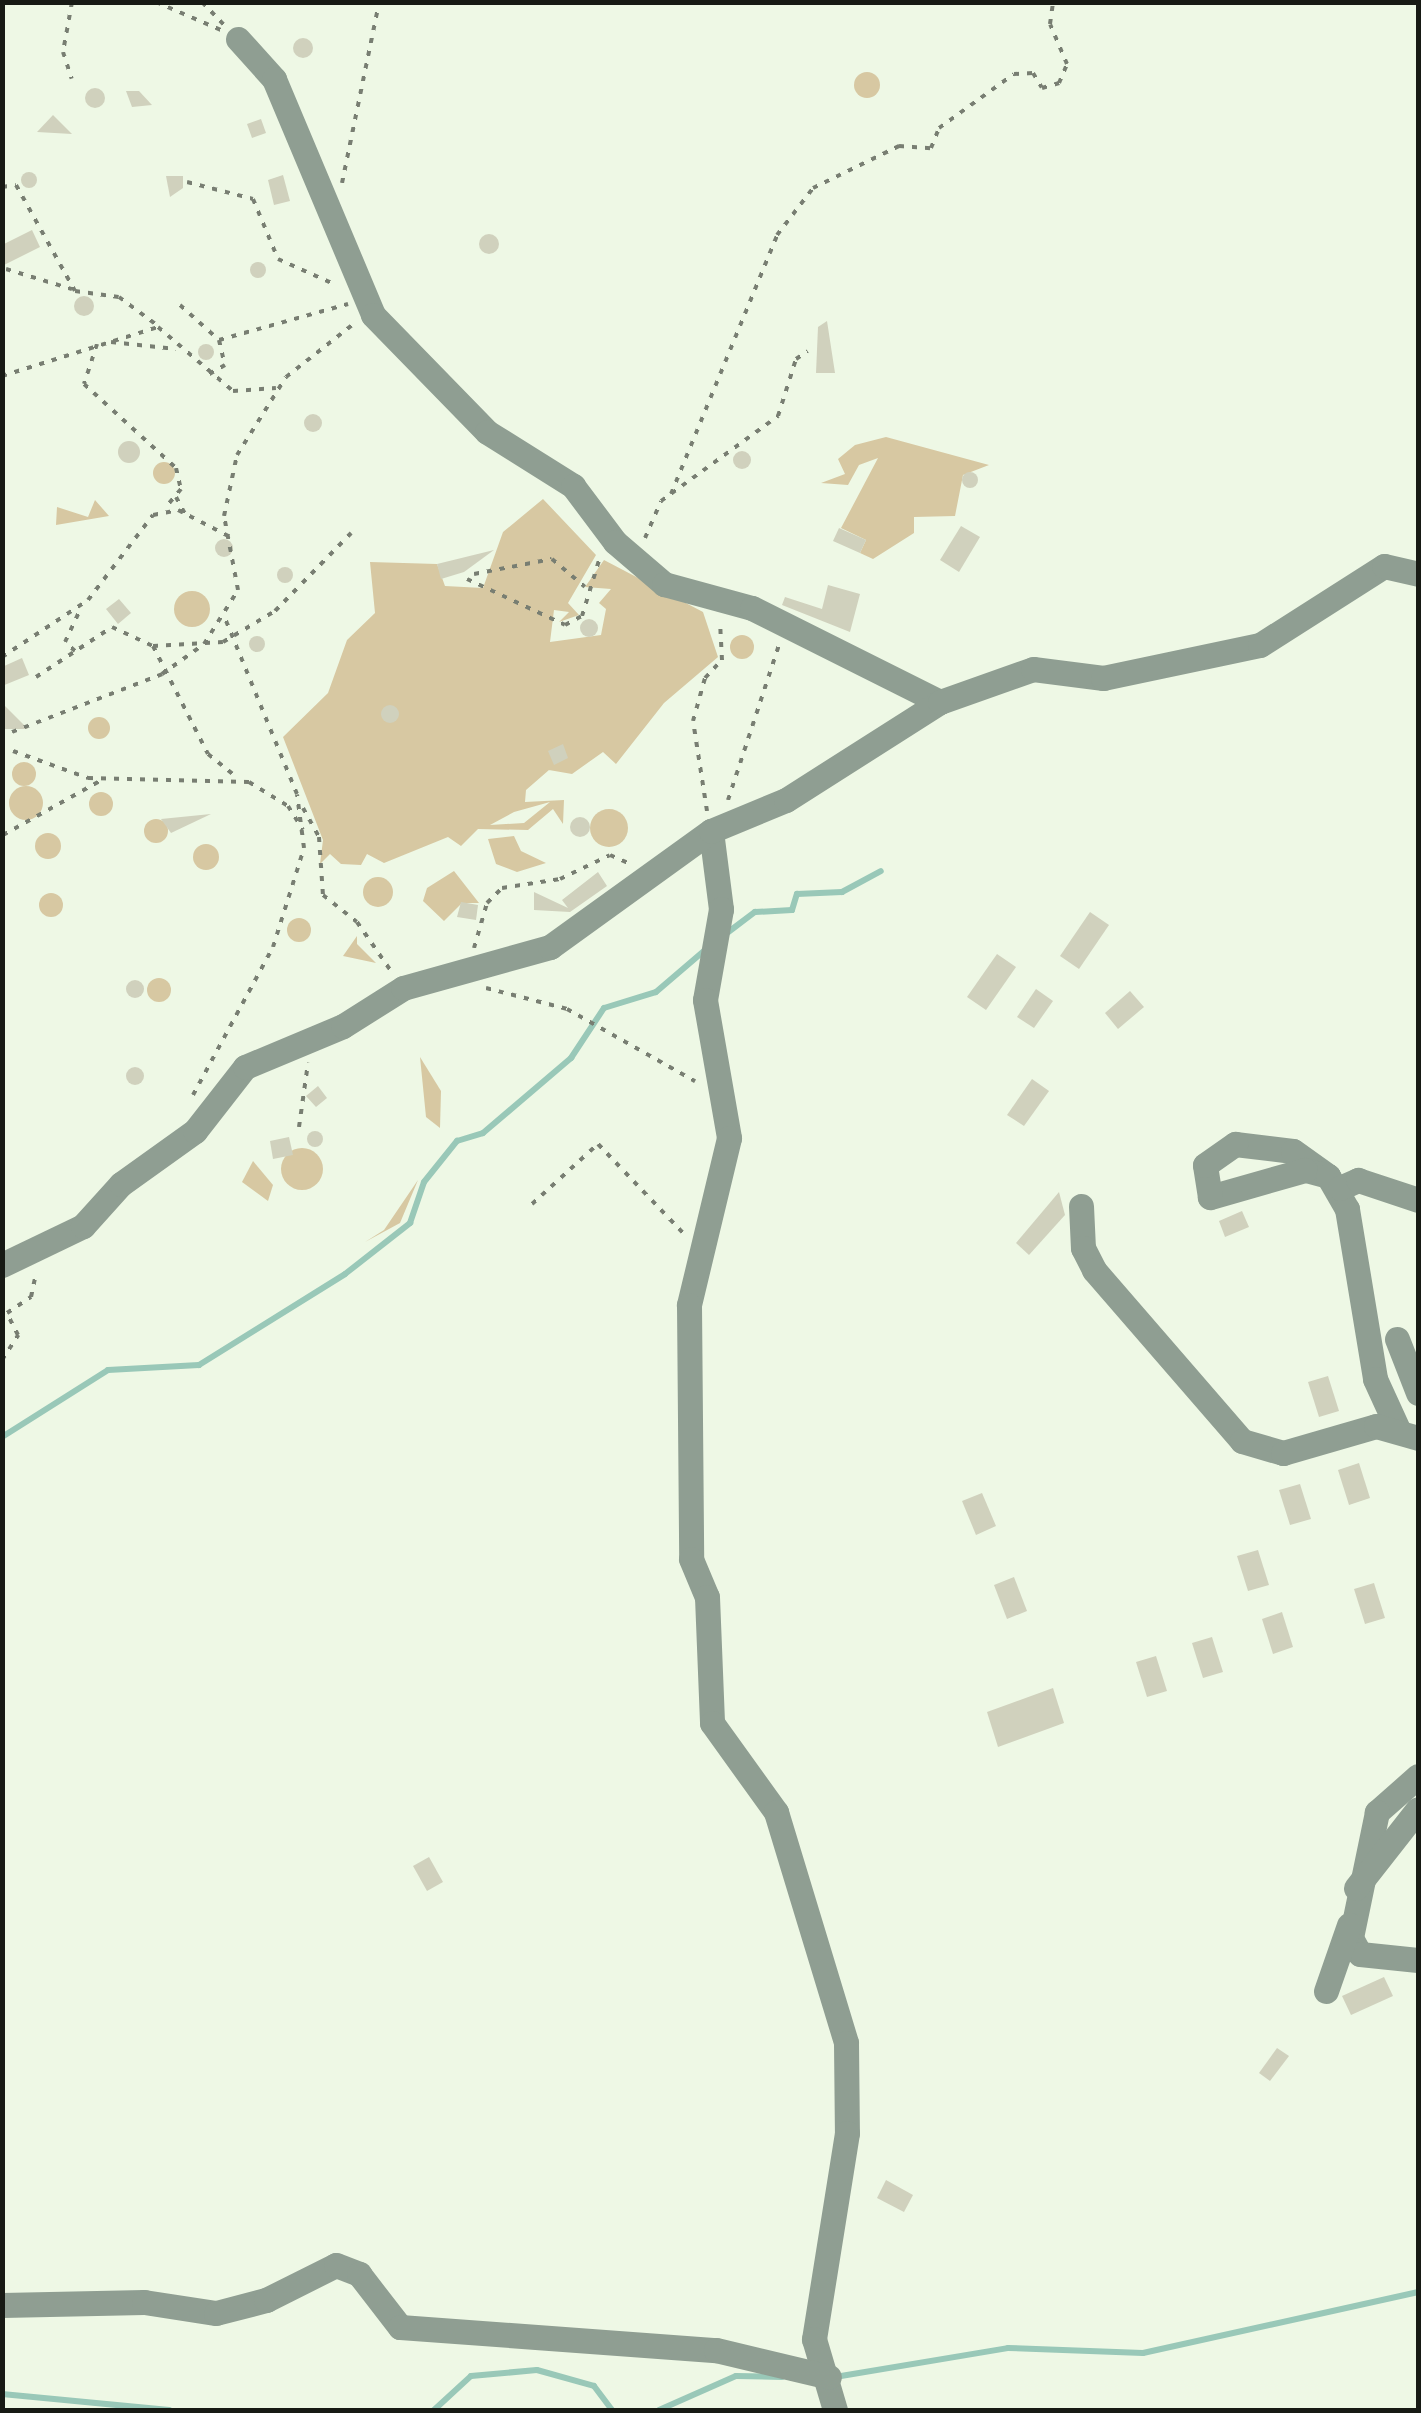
<!DOCTYPE html>
<style>
body{margin:0}
#map{position:relative;width:1421px;height:2413px;overflow:hidden;background:#eef8e5;font-family:Poppins,sans-serif}
div>[style]{position:absolute}
.green>*{inset:0;background:#d7c8a2}
.round{border-radius:50%}
.stream>*{height:6px;margin:-3px;padding:0 3px;transform-origin:3px;border-radius:3px;background:#99c8b8}
.building>*{inset:0;background:#d0d1bd}
.path>*{height:4px;margin-top:-2px;transform-origin:0;background:repeating-linear-gradient(90deg,#787e72 0 5px,transparent 0 13px)}
.minor>*{height:25px;margin:-12.5px;padding:0 12.5px;transform-origin:12.5px;border-radius:12.5px;background:#8f9e92}
span{translate:-50% -50%;white-space:nowrap;text-align:center;line-height:1.15;-webkit-text-stroke:9px #eef8e5;paint-order:stroke}
.frame{position:absolute;inset:0;border:5px solid #171a14;pointer-events:none}
</style>
<div id="map">
<div class="green">
<div class="round" style="left:854px;top:72px;width:26px;height:26px"></div>
<div style="clip-path:polygon(886px 437px,989px 465px,963px 475px,955px 516px,914px 517px,914px 533px,873px 559px,860px 553px,866px 540px,841px 528px,878px 458px,859px 465px,848px 485px,821px 483px,845px 474px,838px 459px,855px 445px)"></div>
<div class="round" style="left:153px;top:462px;width:22px;height:22px"></div>
<div style="clip-path:polygon(evenodd,543px 499px,596px 555px,568px 603px,579px 615px,559px 622px,569px 612px,554px 610px,550px 642px,601px 635px,606px 609px,599px 603px,611px 589px,585px 587px,604px 560px,703px 612px,718px 657px,664px 703px,616px 764px,603px 752px,572px 774px,549px 770px,526px 790px,525px 802px,564px 800px,563px 824px,553px 809px,528px 830px,478px 829px,461px 846px,448px 837px,384px 863px,367px 854px,361px 865px,341px 864px,330px 854px,320px 864px,323px 840px,283px 737px,328px 693px,347px 640px,375px 613px,370px 562px,437px 564px,445px 586px,483px 588px,503px 532px,543px 499px,550px 802px,524px 823px,490px 825px,514px 812px,550px 802px)"></div>
<div style="clip-path:polygon(95px 500px,109px 516px,56px 525px,57px 507px,88px 517px)"></div>
<div class="round" style="left:174px;top:591px;width:36px;height:36px"></div>
<div class="round" style="left:730px;top:635px;width:24px;height:24px"></div>
<div class="round" style="left:88px;top:717px;width:22px;height:22px"></div>
<div class="round" style="left:12px;top:762px;width:24px;height:24px"></div>
<div class="round" style="left:9px;top:786px;width:34px;height:34px"></div>
<div class="round" style="left:89px;top:792px;width:24px;height:24px"></div>
<div class="round" style="left:590px;top:809px;width:38px;height:38px"></div>
<div class="round" style="left:144px;top:819px;width:24px;height:24px"></div>
<div class="round" style="left:35px;top:833px;width:26px;height:26px"></div>
<div style="clip-path:polygon(514px 836px,521px 851px,546px 863px,517px 872px,496px 864px,488px 839px)"></div>
<div class="round" style="left:193px;top:844px;width:26px;height:26px"></div>
<div style="clip-path:polygon(454px 871px,479px 903px,462px 903px,444px 921px,423px 901px,427px 888px)"></div>
<div class="round" style="left:363px;top:877px;width:30px;height:30px"></div>
<div class="round" style="left:39px;top:893px;width:24px;height:24px"></div>
<div class="round" style="left:287px;top:918px;width:24px;height:24px"></div>
<div style="clip-path:polygon(357px 936px,357px 944px,376px 963px,343px 956px)"></div>
<div class="round" style="left:147px;top:978px;width:24px;height:24px"></div>
<div style="clip-path:polygon(420px 1057px,441px 1091px,440px 1128px,426px 1117px)"></div>
<div class="round" style="left:281px;top:1148px;width:42px;height:42px"></div>
<div style="clip-path:polygon(253px 1161px,273px 1185px,268px 1201px,242px 1182px)"></div>
<div style="clip-path:polygon(418px 1180px,400px 1223px,365px 1242px,384px 1230px)"></div>
</div>
<div class="stream">
<div style="left:727px;top:933px;width:35px;rotate:-37deg"></div>
<div style="left:755px;top:912px;width:37px;rotate:-3deg"></div>
<div style="left:792px;top:910px;width:17px;rotate:-73deg"></div>
<div style="left:797px;top:894px;width:45px;rotate:-2.5deg"></div>
<div style="left:842px;top:892px;width:44px;rotate:-28.3deg"></div>
<div style="left:2px;top:1437px;width:125px;rotate:-32.3deg"></div>
<div style="left:108px;top:1370px;width:91px;rotate:-3.1deg"></div>
<div style="left:199px;top:1365px;width:172px;rotate:-31.9deg"></div>
<div style="left:345px;top:1274px;width:83px;rotate:-38.1deg"></div>
<div style="left:410px;top:1223px;width:43px;rotate:-71.1deg"></div>
<div style="left:424px;top:1182px;width:53px;rotate:-51.2deg"></div>
<div style="left:457px;top:1141px;width:27px;rotate:-17deg"></div>
<div style="left:483px;top:1133px;width:116px;rotate:-40.4deg"></div>
<div style="left:571px;top:1058px;width:60px;rotate:-56.6deg"></div>
<div style="left:604px;top:1008px;width:54px;rotate:-17.1deg"></div>
<div style="left:656px;top:992px;width:65px;rotate:-40.6deg"></div>
<div style="left:835px;top:2377px;width:175px;rotate:-9.5deg"></div>
<div style="left:1008px;top:2348px;width:135px;rotate:2.1deg"></div>
<div style="left:1143px;top:2353px;width:282px;rotate:-12.5deg"></div>
<div style="left:2px;top:2394px;width:168px;rotate:5.5deg"></div>
<div style="left:434px;top:2410px;width:50px;rotate:-42.6deg"></div>
<div style="left:471px;top:2376px;width:66px;rotate:-5.2deg"></div>
<div style="left:537px;top:2370px;width:59px;rotate:15.7deg"></div>
<div style="left:594px;top:2386px;width:30px;rotate:53deg"></div>
<div style="left:659px;top:2410px;width:84px;rotate:-23.8deg"></div>
<div style="left:736px;top:2376px;width:46px;rotate:1.2deg"></div>
</div>
<div class="building">
<div class="round" style="left:293px;top:38px;width:20px;height:20px"></div>
<div class="round" style="left:85px;top:88px;width:20px;height:20px"></div>
<div style="clip-path:polygon(126px 91px,139px 91px,152px 105px,132px 107px)"></div>
<div style="clip-path:polygon(53px 115px,72px 134px,37px 132px)"></div>
<div style="clip-path:polygon(261px 119px,266px 133px,252px 138px,247px 124px)"></div>
<div class="round" style="left:21px;top:172px;width:16px;height:16px"></div>
<div style="clip-path:polygon(283px 175px,290px 201px,274px 205px,268px 180px)"></div>
<div style="clip-path:polygon(166px 176px,183px 176px,183px 188px,170px 197px)"></div>
<div style="clip-path:polygon(32px 230px,40px 247px,2px 266px,2px 245px)"></div>
<div class="round" style="left:479px;top:234px;width:20px;height:20px"></div>
<div class="round" style="left:250px;top:262px;width:16px;height:16px"></div>
<div class="round" style="left:74px;top:296px;width:20px;height:20px"></div>
<div style="clip-path:polygon(827px 321px,835px 373px,816px 373px,818px 327px)"></div>
<div class="round" style="left:198px;top:344px;width:16px;height:16px"></div>
<div class="round" style="left:304px;top:414px;width:18px;height:18px"></div>
<div class="round" style="left:118px;top:441px;width:22px;height:22px"></div>
<div class="round" style="left:733px;top:451px;width:18px;height:18px"></div>
<div class="round" style="left:962px;top:472px;width:16px;height:16px"></div>
<div style="clip-path:polygon(961px 526px,980px 537px,959px 572px,940px 560px)"></div>
<div style="clip-path:polygon(839px 528px,866px 540px,860px 553px,833px 541px)"></div>
<div class="round" style="left:215px;top:539px;width:18px;height:18px"></div>
<div style="clip-path:polygon(494px 550px,464px 572px,441px 579px,437px 564px)"></div>
<div class="round" style="left:277px;top:567px;width:16px;height:16px"></div>
<div style="clip-path:polygon(828px 585px,860px 594px,850px 632px,782px 605px,785px 597px,822px 609px)"></div>
<div style="clip-path:polygon(119px 599px,131px 613px,118px 624px,106px 609px)"></div>
<div class="round" style="left:580px;top:619px;width:18px;height:18px"></div>
<div class="round" style="left:249px;top:636px;width:16px;height:16px"></div>
<div style="clip-path:polygon(22px 658px,29px 675px,2px 686px,2px 667px)"></div>
<div style="clip-path:polygon(2px 703px,28px 729px,2px 729px)"></div>
<div class="round" style="left:381px;top:705px;width:18px;height:18px"></div>
<div style="clip-path:polygon(563px 744px,568px 758px,554px 765px,548px 751px)"></div>
<div style="clip-path:polygon(211px 814px,171px 833px,161px 819px)"></div>
<div class="round" style="left:570px;top:817px;width:20px;height:20px"></div>
<div style="clip-path:polygon(598px 872px,607px 886px,570px 912px,534px 910px,534px 892px,568px 908px,562px 900px)"></div>
<div style="clip-path:polygon(461px 902px,478px 905px,476px 920px,457px 917px)"></div>
<div style="clip-path:polygon(1090px 912px,1109px 925px,1079px 969px,1060px 956px)"></div>
<div style="clip-path:polygon(997px 954px,1016px 967px,986px 1010px,967px 997px)"></div>
<div class="round" style="left:126px;top:980px;width:18px;height:18px"></div>
<div style="clip-path:polygon(1036px 989px,1053px 1001px,1034px 1028px,1017px 1017px)"></div>
<div style="clip-path:polygon(1130px 991px,1144px 1007px,1118px 1029px,1105px 1013px)"></div>
<div class="round" style="left:126px;top:1067px;width:18px;height:18px"></div>
<div style="clip-path:polygon(1032px 1079px,1049px 1091px,1024px 1126px,1007px 1115px)"></div>
<div style="clip-path:polygon(318px 1086px,327px 1098px,316px 1107px,306px 1096px)"></div>
<div class="round" style="left:307px;top:1131px;width:16px;height:16px"></div>
<div style="clip-path:polygon(289px 1137px,293px 1155px,273px 1159px,270px 1141px)"></div>
<div style="clip-path:polygon(1059px 1192px,1065px 1215px,1029px 1255px,1016px 1243px)"></div>
<div style="clip-path:polygon(1242px 1211px,1249px 1227px,1225px 1237px,1219px 1221px)"></div>
<div style="clip-path:polygon(1328px 1376px,1339px 1411px,1319px 1417px,1308px 1382px)"></div>
<div style="clip-path:polygon(1359px 1463px,1370px 1498px,1349px 1505px,1338px 1470px)"></div>
<div style="clip-path:polygon(1300px 1484px,1311px 1519px,1290px 1525px,1279px 1490px)"></div>
<div style="clip-path:polygon(982px 1493px,996px 1526px,976px 1535px,962px 1501px)"></div>
<div style="clip-path:polygon(1258px 1550px,1269px 1585px,1248px 1591px,1237px 1556px)"></div>
<div style="clip-path:polygon(1014px 1577px,1027px 1611px,1007px 1619px,994px 1585px)"></div>
<div style="clip-path:polygon(1374px 1583px,1385px 1618px,1365px 1624px,1354px 1589px)"></div>
<div style="clip-path:polygon(1282px 1612px,1293px 1647px,1273px 1654px,1262px 1619px)"></div>
<div style="clip-path:polygon(1212px 1637px,1223px 1672px,1203px 1678px,1192px 1643px)"></div>
<div style="clip-path:polygon(1156px 1656px,1167px 1691px,1147px 1697px,1136px 1662px)"></div>
<div style="clip-path:polygon(1053px 1688px,1064px 1723px,998px 1747px,987px 1712px)"></div>
<div style="clip-path:polygon(429px 1857px,443px 1882px,427px 1891px,413px 1866px)"></div>
<div style="clip-path:polygon(1384px 1977px,1393px 1996px,1351px 2015px,1342px 1996px)"></div>
<div style="clip-path:polygon(1277px 2048px,1289px 2056px,1270px 2081px,1259px 2073px)"></div>
<div style="clip-path:polygon(886px 2180px,913px 2195px,904px 2212px,877px 2198px)"></div>
</div>
<div class="path">
<div style="left:72px;top:2px;width:51px;rotate:100.2deg"></div>
<div style="left:63px;top:52px;width:28px;rotate:72deg"></div>
<div style="left:156px;top:2px;width:71px;rotate:23.3deg"></div>
<div style="left:202px;top:2px;width:32px;rotate:46deg"></div>
<div style="left:187px;top:182px;width:68px;rotate:14.4deg"></div>
<div style="left:253px;top:199px;width:65px;rotate:67.4deg"></div>
<div style="left:278px;top:259px;width:64px;rotate:24.1deg"></div>
<div style="left:342px;top:183px;width:185px;rotate:-78.4deg"></div>
<div style="left:2px;top:187px;width:14px;rotate:-8deg"></div>
<div style="left:16px;top:185px;width:121px;rotate:60.9deg"></div>
<div style="left:75px;top:291px;width:44px;rotate:7.8deg"></div>
<div style="left:119px;top:297px;width:49px;rotate:36.6deg"></div>
<div style="left:6px;top:269px;width:69px;rotate:16.9deg"></div>
<div style="left:180px;top:305px;width:52px;rotate:41.9deg"></div>
<div style="left:219px;top:340px;width:26px;rotate:77deg"></div>
<div style="left:225px;top:365px;width:20px;rotate:150deg"></div>
<div style="left:219px;top:340px;width:134px;rotate:-15.6deg"></div>
<div style="left:111px;top:342px;width:65px;rotate:6.1deg"></div>
<div style="left:97px;top:344px;width:42px;rotate:108deg"></div>
<div style="left:84px;top:384px;width:125px;rotate:42.4deg"></div>
<div style="left:176px;top:468px;width:22px;rotate:77deg"></div>
<div style="left:181px;top:489px;width:25px;rotate:130deg"></div>
<div style="left:2px;top:376px;width:164px;rotate:-17.4deg"></div>
<div style="left:158px;top:327px;width:99px;rotate:40.5deg"></div>
<div style="left:233px;top:391px;width:43px;rotate:-4deg"></div>
<div style="left:671px;top:494px;width:280px;rotate:-67.7deg"></div>
<div style="left:777px;top:235px;width:59px;rotate:-52.5deg"></div>
<div style="left:813px;top:188px;width:96px;rotate:-26deg"></div>
<div style="left:899px;top:146px;width:32px;rotate:4deg"></div>
<div style="left:931px;top:148px;width:22px;rotate:-68deg"></div>
<div style="left:939px;top:128px;width:92px;rotate:-35.8deg"></div>
<div style="left:1014px;top:74px;width:19px;rotate:-3deg"></div>
<div style="left:1033px;top:73px;width:17px;rotate:59deg"></div>
<div style="left:1042px;top:88px;width:18px;rotate:-16deg"></div>
<div style="left:1059px;top:83px;width:21px;rotate:-67deg"></div>
<div style="left:1067px;top:64px;width:43px;rotate:-113deg"></div>
<div style="left:1050px;top:24px;width:22px;rotate:-82deg"></div>
<div style="left:176px;top:497px;width:19px;rotate:62deg"></div>
<div style="left:645px;top:538px;width:40px;rotate:-66.6deg"></div>
<div style="left:661px;top:501px;width:145px;rotate:-36deg"></div>
<div style="left:778px;top:416px;width:60px;rotate:-72.5deg"></div>
<div style="left:796px;top:359px;width:14px;rotate:-34deg"></div>
<div style="left:474px;top:574px;width:79px;rotate:-10.9deg"></div>
<div style="left:552px;top:559px;width:43px;rotate:40.3deg"></div>
<div style="left:467px;top:579px;width:108px;rotate:25.1deg"></div>
<div style="left:565px;top:625px;width:19px;rotate:-28deg"></div>
<div style="left:582px;top:616px;width:62px;rotate:-73deg"></div>
<div style="left:153px;top:646px;width:121px;rotate:63deg"></div>
<div style="left:208px;top:754px;width:38px;rotate:39deg"></div>
<div style="left:75px;top:651px;width:13px;rotate:-138deg"></div>
<div style="left:65px;top:642px;width:38px;rotate:-65deg"></div>
<div style="left:2px;top:657px;width:103px;rotate:-33.5deg"></div>
<div style="left:88px;top:600px;width:107px;rotate:-52.6deg"></div>
<div style="left:153px;top:515px;width:25px;rotate:-11deg"></div>
<div style="left:178px;top:510px;width:61px;rotate:27.4deg"></div>
<div style="left:36px;top:677px;width:91px;rotate:-33.3deg"></div>
<div style="left:112px;top:627px;width:45px;rotate:24.9deg"></div>
<div style="left:153px;top:646px;width:70px;rotate:-3.3deg"></div>
<div style="left:223px;top:642px;width:61px;rotate:-30.8deg"></div>
<div style="left:275px;top:611px;width:109px;rotate:-45.7deg"></div>
<div style="left:12px;top:732px;width:161px;rotate:-21.1deg"></div>
<div style="left:162px;top:674px;width:52px;rotate:-35.5deg"></div>
<div style="left:204px;top:644px;width:64px;rotate:-57.8deg"></div>
<div style="left:238px;top:590px;width:75px;rotate:-100.7deg"></div>
<div style="left:224px;top:516px;width:62px;rotate:-78deg"></div>
<div style="left:237px;top:455px;width:92px;rotate:-57.9deg"></div>
<div style="left:286px;top:377px;width:84px;rotate:-38.2deg"></div>
<div style="left:13px;top:751px;width:80px;rotate:19.8deg"></div>
<div style="left:88px;top:778px;width:161px;rotate:1.4deg"></div>
<div style="left:249px;top:782px;width:46px;rotate:31.6deg"></div>
<div style="left:288px;top:806px;width:28px;rotate:58deg"></div>
<div style="left:728px;top:800px;width:163px;rotate:-71.8deg"></div>
<div style="left:303px;top:808px;width:33px;rotate:61deg"></div>
<div style="left:319px;top:837px;width:58px;rotate:86.1deg"></div>
<div style="left:323px;top:895px;width:43px;rotate:38.5deg"></div>
<div style="left:357px;top:922px;width:60px;rotate:55.2deg"></div>
<div style="left:707px;top:811px;width:91px;rotate:-98.8deg"></div>
<div style="left:693px;top:721px;width:45px;rotate:-74.4deg"></div>
<div style="left:705px;top:678px;width:25px;rotate:-47deg"></div>
<div style="left:722px;top:660px;width:38px;rotate:-93deg"></div>
<div style="left:3px;top:835px;width:115px;rotate:-29.2deg"></div>
<div style="left:474px;top:948px;width:47px;rotate:-73.9deg"></div>
<div style="left:487px;top:903px;width:21px;rotate:-45deg"></div>
<div style="left:502px;top:888px;width:59px;rotate:-8.8deg"></div>
<div style="left:560px;top:879px;width:55px;rotate:-25.6deg"></div>
<div style="left:610px;top:855px;width:22px;rotate:24deg"></div>
<div style="left:486px;top:988px;width:84px;rotate:14.5deg"></div>
<div style="left:567px;top:1009px;width:147px;rotate:29.4deg"></div>
<div style="left:193px;top:1095px;width:168px;rotate:-61.6deg"></div>
<div style="left:273px;top:947px;width:104px;rotate:-72.6deg"></div>
<div style="left:304px;top:848px;width:54px;rotate:-97.4deg"></div>
<div style="left:297px;top:794px;width:192px;rotate:-112.3deg"></div>
<div style="left:299px;top:1127px;width:65px;rotate:-82deg"></div>
<div style="left:532px;top:1204px;width:89px;rotate:-42.3deg"></div>
<div style="left:598px;top:1144px;width:123px;rotate:46.3deg"></div>
<div style="left:2px;top:1360px;width:30px;rotate:-57deg"></div>
<div style="left:18px;top:1335px;width:25px;rotate:-117deg"></div>
<div style="left:7px;top:1313px;width:29px;rotate:-34deg"></div>
<div style="left:31px;top:1297px;width:24px;rotate:-78deg"></div>
</div>
<div class="minor">
<div style="left:238px;top:39px;width:54px;rotate:48deg"></div>
<div style="left:274px;top:79px;width:256px;rotate:67.2deg"></div>
<div style="left:373px;top:315px;width:163px;rotate:45.7deg"></div>
<div style="left:487px;top:432px;width:102px;rotate:32.1deg"></div>
<div style="left:573px;top:486px;width:70px;rotate:53.1deg"></div>
<div style="left:615px;top:542px;width:65px;rotate:40.6deg"></div>
<div style="left:664px;top:584px;width:91px;rotate:15.3deg"></div>
<div style="left:752px;top:608px;width:210px;rotate:26.6deg"></div>
<div style="left:711px;top:831px;width:79px;rotate:82.7deg"></div>
<div style="left:721px;top:909px;width:92px;rotate:100deg"></div>
<div style="left:705px;top:1000px;width:140px;rotate:80.1deg"></div>
<div style="left:729px;top:1138px;width:172px;rotate:103.5deg"></div>
<div style="left:689px;top:1305px;width:254px;rotate:89.5deg"></div>
<div style="left:691px;top:1559px;width:41px;rotate:67.2deg"></div>
<div style="left:707px;top:1597px;width:126px;rotate:87.7deg"></div>
<div style="left:712px;top:1723px;width:110px;rotate:54.3deg"></div>
<div style="left:776px;top:1812px;width:241px;rotate:73.1deg"></div>
<div style="left:846px;top:2043px;width:90px;rotate:89.4deg"></div>
<div style="left:847px;top:2133px;width:209px;rotate:99.1deg"></div>
<div style="left:814px;top:2339px;width:74px;rotate:73.5deg"></div>
<div style="left:1235px;top:1144px;width:58px;rotate:6.9deg"></div>
<div style="left:1293px;top:1151px;width:43px;rotate:35.5deg"></div>
<div style="left:1328px;top:1176px;width:24px;rotate:-165deg"></div>
<div style="left:1305px;top:1170px;width:99px;rotate:164.1deg"></div>
<div style="left:1210px;top:1197px;width:32px;rotate:-99deg"></div>
<div style="left:1205px;top:1165px;width:37px;rotate:-35deg"></div>
<div style="left:1328px;top:1176px;width:38px;rotate:60deg"></div>
<div style="left:1347px;top:1209px;width:172px;rotate:80.6deg"></div>
<div style="left:1375px;top:1379px;width:53px;rotate:65.4deg"></div>
<div style="left:1340px;top:1188px;width:20px;rotate:-24deg"></div>
<div style="left:1358px;top:1180px;width:63px;rotate:18.4deg"></div>
<div style="left:1081px;top:1206px;width:42px;rotate:87.3deg"></div>
<div style="left:1083px;top:1248px;width:25px;rotate:63deg"></div>
<div style="left:1094px;top:1270px;width:226px;rotate:49.1deg"></div>
<div style="left:1242px;top:1441px;width:43px;rotate:16.3deg"></div>
<div style="left:1283px;top:1453px;width:97px;rotate:-16.2deg"></div>
<div style="left:1376px;top:1426px;width:44px;rotate:15.9deg"></div>
<div style="left:2px;top:1265px;width:90px;rotate:-25.7deg"></div>
<div style="left:83px;top:1226px;width:57px;rotate:-47.9deg"></div>
<div style="left:121px;top:1184px;width:91px;rotate:-35.6deg"></div>
<div style="left:195px;top:1131px;width:81px;rotate:-52deg"></div>
<div style="left:245px;top:1067px;width:106px;rotate:-22.7deg"></div>
<div style="left:343px;top:1026px;width:71px;rotate:-32.3deg"></div>
<div style="left:403px;top:988px;width:153px;rotate:-15.6deg"></div>
<div style="left:550px;top:947px;width:198px;rotate:-35.8deg"></div>
<div style="left:711px;top:831px;width:81px;rotate:-22.5deg"></div>
<div style="left:786px;top:800px;width:183px;rotate:-32.5deg"></div>
<div style="left:940px;top:702px;width:99px;rotate:-19.5deg"></div>
<div style="left:1033px;top:669px;width:71px;rotate:7.3deg"></div>
<div style="left:1103px;top:678px;width:160px;rotate:-11.9deg"></div>
<div style="left:1260px;top:645px;width:147px;rotate:-32.5deg"></div>
<div style="left:1384px;top:566px;width:35px;rotate:13deg"></div>
<div style="left:1397px;top:1339px;width:58px;rotate:68.7deg"></div>
<div style="left:1418px;top:1776px;width:55px;rotate:138.7deg"></div>
<div style="left:1377px;top:1812px;width:129px;rotate:101.7deg"></div>
<div style="left:1351px;top:1938px;width:18px;rotate:61deg"></div>
<div style="left:1360px;top:1954px;width:58px;rotate:5.9deg"></div>
<div style="left:1356px;top:1888px;width:100px;rotate:-51.9deg"></div>
<div style="left:1326px;top:1991px;width:70px;rotate:-70.8deg"></div>
<div style="left:2px;top:2305px;width:142px;rotate:-1.2deg"></div>
<div style="left:144px;top:2302px;width:73px;rotate:8.7deg"></div>
<div style="left:216px;top:2313px;width:52px;rotate:-14.6deg"></div>
<div style="left:266px;top:2300px;width:78px;rotate:-26.6deg"></div>
<div style="left:336px;top:2265px;width:25px;rotate:21deg"></div>
<div style="left:359px;top:2274px;width:67px;rotate:52.3deg"></div>
<div style="left:400px;top:2327px;width:317px;rotate:4.2deg"></div>
<div style="left:716px;top:2350px;width:116px;rotate:13.4deg"></div>
</div>
<div class="frame"></div>
</div>
